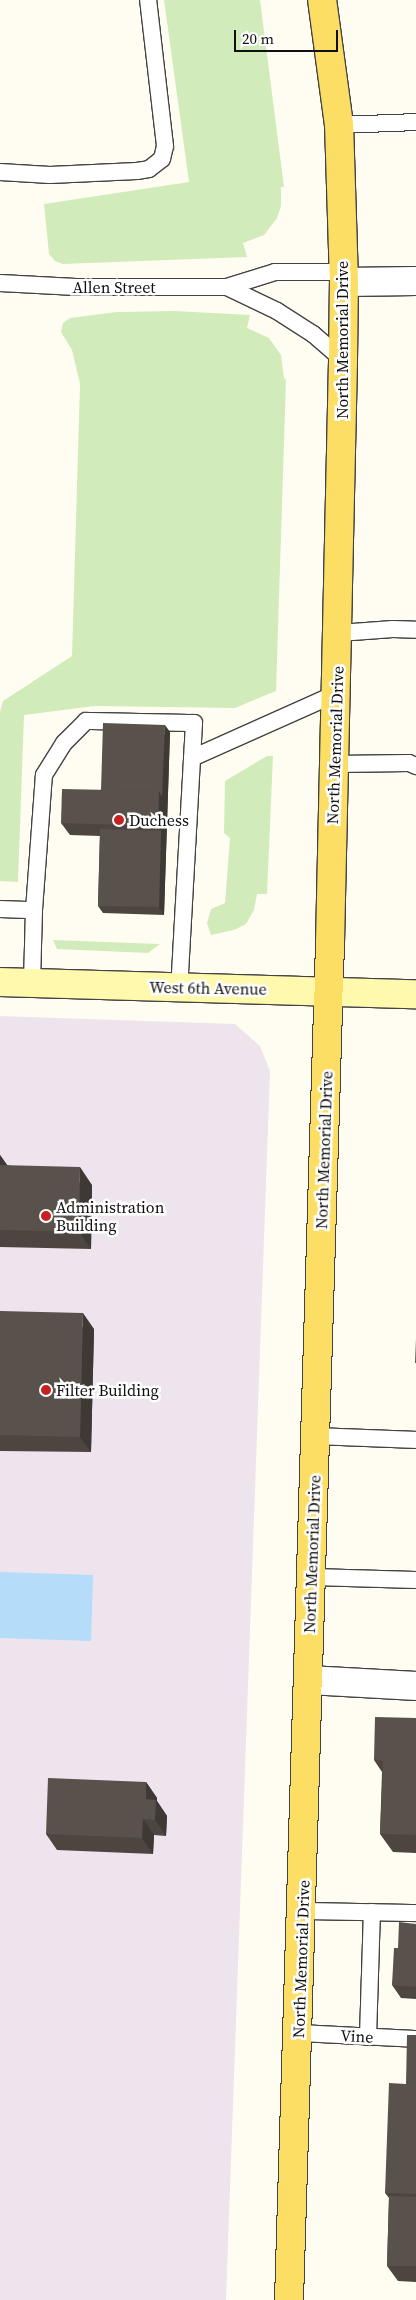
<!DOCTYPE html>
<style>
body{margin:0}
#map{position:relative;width:416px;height:2300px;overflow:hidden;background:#fffdf2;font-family:"Source Serif 4",serif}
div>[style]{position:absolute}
.industrial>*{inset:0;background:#eee4ee}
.green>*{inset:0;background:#d1ecba}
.water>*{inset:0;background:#b5dcf9}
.roads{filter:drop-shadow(1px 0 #434343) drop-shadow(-1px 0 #434343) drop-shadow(0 1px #434343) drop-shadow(0 -1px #434343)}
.lane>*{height:16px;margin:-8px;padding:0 8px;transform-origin:8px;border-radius:8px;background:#fff}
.street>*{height:28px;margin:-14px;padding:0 14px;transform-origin:14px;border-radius:14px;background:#fff}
.secondary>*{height:28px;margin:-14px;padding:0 14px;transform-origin:14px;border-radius:14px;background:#fff9ad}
.primary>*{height:28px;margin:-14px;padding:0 14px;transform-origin:14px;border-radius:14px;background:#fdde64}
.wall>*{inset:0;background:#4d4640}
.shaded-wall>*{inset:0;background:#3e3934}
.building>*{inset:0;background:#59514b}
.dots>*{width:14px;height:14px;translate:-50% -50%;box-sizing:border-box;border:2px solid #fff;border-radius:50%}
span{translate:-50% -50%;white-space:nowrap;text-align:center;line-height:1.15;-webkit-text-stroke:5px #fff;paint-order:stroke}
.street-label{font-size:16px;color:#101010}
.poi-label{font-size:16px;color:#101010}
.left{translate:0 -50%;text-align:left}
.scale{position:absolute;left:234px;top:30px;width:104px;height:22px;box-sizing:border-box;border:2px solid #101010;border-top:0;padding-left:6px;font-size:15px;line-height:18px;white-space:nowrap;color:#101010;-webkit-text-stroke:4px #fff;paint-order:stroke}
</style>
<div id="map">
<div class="industrial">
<div style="clip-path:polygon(0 1016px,235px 1024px,260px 1046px,270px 1071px,226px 2300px,0 2300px)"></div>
</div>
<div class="green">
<div style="clip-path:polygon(164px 0,260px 0,284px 187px,281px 187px,281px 206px,277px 218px,264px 235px,243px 243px,247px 257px,63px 264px,55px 261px,49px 254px,44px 204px,189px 182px)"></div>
<div style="clip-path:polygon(175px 311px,250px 315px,247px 328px,269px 338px,281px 355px,284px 378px,286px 380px,276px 691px,235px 708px,95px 706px,24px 715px,18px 882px,0 881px,0 712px,3px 701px,72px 656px,80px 384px,72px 350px,61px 332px,63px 323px,70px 318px,117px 312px)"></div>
<div style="clip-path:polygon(267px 756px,273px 756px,267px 894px,257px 894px,254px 910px,246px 924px,234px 930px,211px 935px,207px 923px,211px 909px,225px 903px,230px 838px,224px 833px,225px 781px)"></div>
<div style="clip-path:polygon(53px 940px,160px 944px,148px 953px,57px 949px)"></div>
</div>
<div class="water">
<div style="clip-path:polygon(0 1572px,93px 1575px,91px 1641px,0 1638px)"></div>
</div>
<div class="roads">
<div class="lane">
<div style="left:339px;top:125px;width:77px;rotate:-2.2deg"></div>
<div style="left:0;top:172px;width:50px;rotate:3.4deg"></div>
<div style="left:50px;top:175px;width:87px;rotate:-2.6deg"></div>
<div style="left:137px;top:171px;width:12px;rotate:-9deg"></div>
<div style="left:149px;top:169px;width:16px;rotate:-38deg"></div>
<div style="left:162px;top:159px;width:13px;rotate:-77deg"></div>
<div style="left:165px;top:146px;width:147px;rotate:-96.6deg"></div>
<div style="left:0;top:283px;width:76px;rotate:3deg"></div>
<div style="left:76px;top:287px;width:151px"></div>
<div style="left:227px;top:287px;width:50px;rotate:-17.4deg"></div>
<div style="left:275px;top:272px;width:68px"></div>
<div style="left:227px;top:287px;width:55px;rotate:25.6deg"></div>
<div style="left:277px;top:311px;width:43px;rotate:32.6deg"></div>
<div style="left:313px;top:334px;width:40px;rotate:41deg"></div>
<div style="left:339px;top:633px;width:54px;rotate:-4.2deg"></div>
<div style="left:393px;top:629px;width:23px;rotate:2deg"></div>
<div style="left:192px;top:758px;width:159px;rotate:-24.1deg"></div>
<div style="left:335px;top:764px;width:74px;rotate:-0.8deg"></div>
<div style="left:409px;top:763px;width:8px;rotate:23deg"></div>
<div style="left:0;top:909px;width:34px;rotate:2deg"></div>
<div style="left:34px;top:910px;width:73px;rotate:91.6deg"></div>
<div style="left:34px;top:910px;width:135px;rotate:-85.8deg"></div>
<div style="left:44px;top:775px;width:38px;rotate:-58deg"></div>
<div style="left:64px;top:743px;width:31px;rotate:-45deg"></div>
<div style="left:86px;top:721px;width:108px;rotate:1.1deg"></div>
<div style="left:194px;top:723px;width:265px;rotate:93.2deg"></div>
<div style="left:316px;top:1436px;width:100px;rotate:2.3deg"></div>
<div style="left:312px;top:1577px;width:104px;rotate:1.7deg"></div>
<div style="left:302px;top:1911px;width:114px;rotate:1deg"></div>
<div style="left:298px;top:2033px;width:118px;rotate:2.9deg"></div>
<div style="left:368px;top:2037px;width:125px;rotate:-88.2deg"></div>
</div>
<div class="street">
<div style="left:344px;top:282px;width:72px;rotate:-0.8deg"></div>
<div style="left:309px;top:1680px;width:107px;rotate:3.2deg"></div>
</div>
<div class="secondary">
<div style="left:0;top:982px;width:416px;rotate:1.7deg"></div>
</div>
<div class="primary">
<div style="left:289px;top:2300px;width:1358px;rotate:-88.27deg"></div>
<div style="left:330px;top:943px;width:583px;rotate:-88.72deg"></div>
<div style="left:343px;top:360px;width:78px;rotate:-89.3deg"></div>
<div style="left:344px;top:282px;width:157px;rotate:-91.8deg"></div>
<div style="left:339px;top:125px;width:126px;rotate:-97.7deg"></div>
</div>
</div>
<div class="wall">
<div style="clip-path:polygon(170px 732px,164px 915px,103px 913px,98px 906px,100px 836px,70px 835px,61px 823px)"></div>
<div style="clip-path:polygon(0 1155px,7px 1165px,92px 1185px,91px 1249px,0 1247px)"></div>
<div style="clip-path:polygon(0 1311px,94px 1329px,91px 1452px,0 1451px)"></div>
<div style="clip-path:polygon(416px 1718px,416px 1853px,393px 1852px,380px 1834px,382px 1772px,374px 1760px)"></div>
<div style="clip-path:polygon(146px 1782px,157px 1798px,157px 1801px,167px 1816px,166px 1836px,154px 1835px,153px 1854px,57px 1850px,46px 1834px)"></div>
<div style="clip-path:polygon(416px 1924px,416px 1999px,401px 1998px,392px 1985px,398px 1948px)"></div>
<div style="clip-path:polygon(416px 2035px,416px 2282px,398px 2281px,387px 2266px,389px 2198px,385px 2193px)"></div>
</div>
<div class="shaded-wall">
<div style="clip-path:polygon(165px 725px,170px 732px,164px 915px,159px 907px,161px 831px,158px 826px,159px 791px)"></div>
<div style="clip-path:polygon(0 1155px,10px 1169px,0 1169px)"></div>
<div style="clip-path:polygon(80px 1167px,92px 1185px,91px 1249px,79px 1232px)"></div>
<div style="clip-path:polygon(83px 1313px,94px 1329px,91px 1452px,80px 1437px)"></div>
<div style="clip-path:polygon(146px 1782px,157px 1798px,157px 1801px,167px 1816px,166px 1836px,155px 1820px,146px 1799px)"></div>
<div style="clip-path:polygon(143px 1819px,154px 1835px,153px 1854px,142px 1838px)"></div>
</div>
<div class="building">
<div style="clip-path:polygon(103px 723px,165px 725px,162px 797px,159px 791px,101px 790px)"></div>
<div style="clip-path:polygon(62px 789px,159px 791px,158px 826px,61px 823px)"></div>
<div style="clip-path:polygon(100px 829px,161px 831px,159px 907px,98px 906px)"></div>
<div style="clip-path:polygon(0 1165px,80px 1167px,79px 1232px,0 1230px)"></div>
<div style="clip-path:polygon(0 1311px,83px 1313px,80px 1437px,0 1435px)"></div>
<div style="clip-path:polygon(416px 1339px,416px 1363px,415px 1363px)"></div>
<div style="clip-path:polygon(375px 1717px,416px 1718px,416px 1835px,380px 1834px,383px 1761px,374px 1760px)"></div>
<div style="clip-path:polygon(48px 1778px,146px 1782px,146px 1799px,156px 1800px,155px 1820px,143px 1819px,142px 1838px,46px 1834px)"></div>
<div style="clip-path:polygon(399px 1922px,416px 1924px,416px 1987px,392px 1985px,394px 1948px,398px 1948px)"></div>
<div style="clip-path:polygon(407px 2035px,416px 2035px,416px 2194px,385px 2193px,389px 2083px,406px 2084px)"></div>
<div style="clip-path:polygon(389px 2196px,416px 2197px,416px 2266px,387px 2266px)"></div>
</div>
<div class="dots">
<div style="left:119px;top:820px;background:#c62122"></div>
<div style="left:46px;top:1216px;background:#c62122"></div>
<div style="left:46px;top:1390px;background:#c62122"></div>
</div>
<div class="street-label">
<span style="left:114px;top:287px">Allen Street</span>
<span style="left:342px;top:340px;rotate:-90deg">North Memorial Drive</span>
<span style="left:335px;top:745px;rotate:-88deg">North Memorial Drive</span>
<span style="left:208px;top:988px;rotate:1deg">West 6th Avenue</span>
<span style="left:324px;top:1150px;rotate:-88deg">North Memorial Drive</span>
<span style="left:312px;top:1554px;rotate:-88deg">North Memorial Drive</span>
<span style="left:301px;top:1959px;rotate:-88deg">North Memorial Drive</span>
<span style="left:357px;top:2036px;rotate:3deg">Vine</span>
</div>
<div class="poi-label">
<span class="left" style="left:129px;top:820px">Duchess</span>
<span class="left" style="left:56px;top:1216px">Administration<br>Building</span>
<span class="left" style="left:56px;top:1390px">Filter Building</span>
</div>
<div class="scale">20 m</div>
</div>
